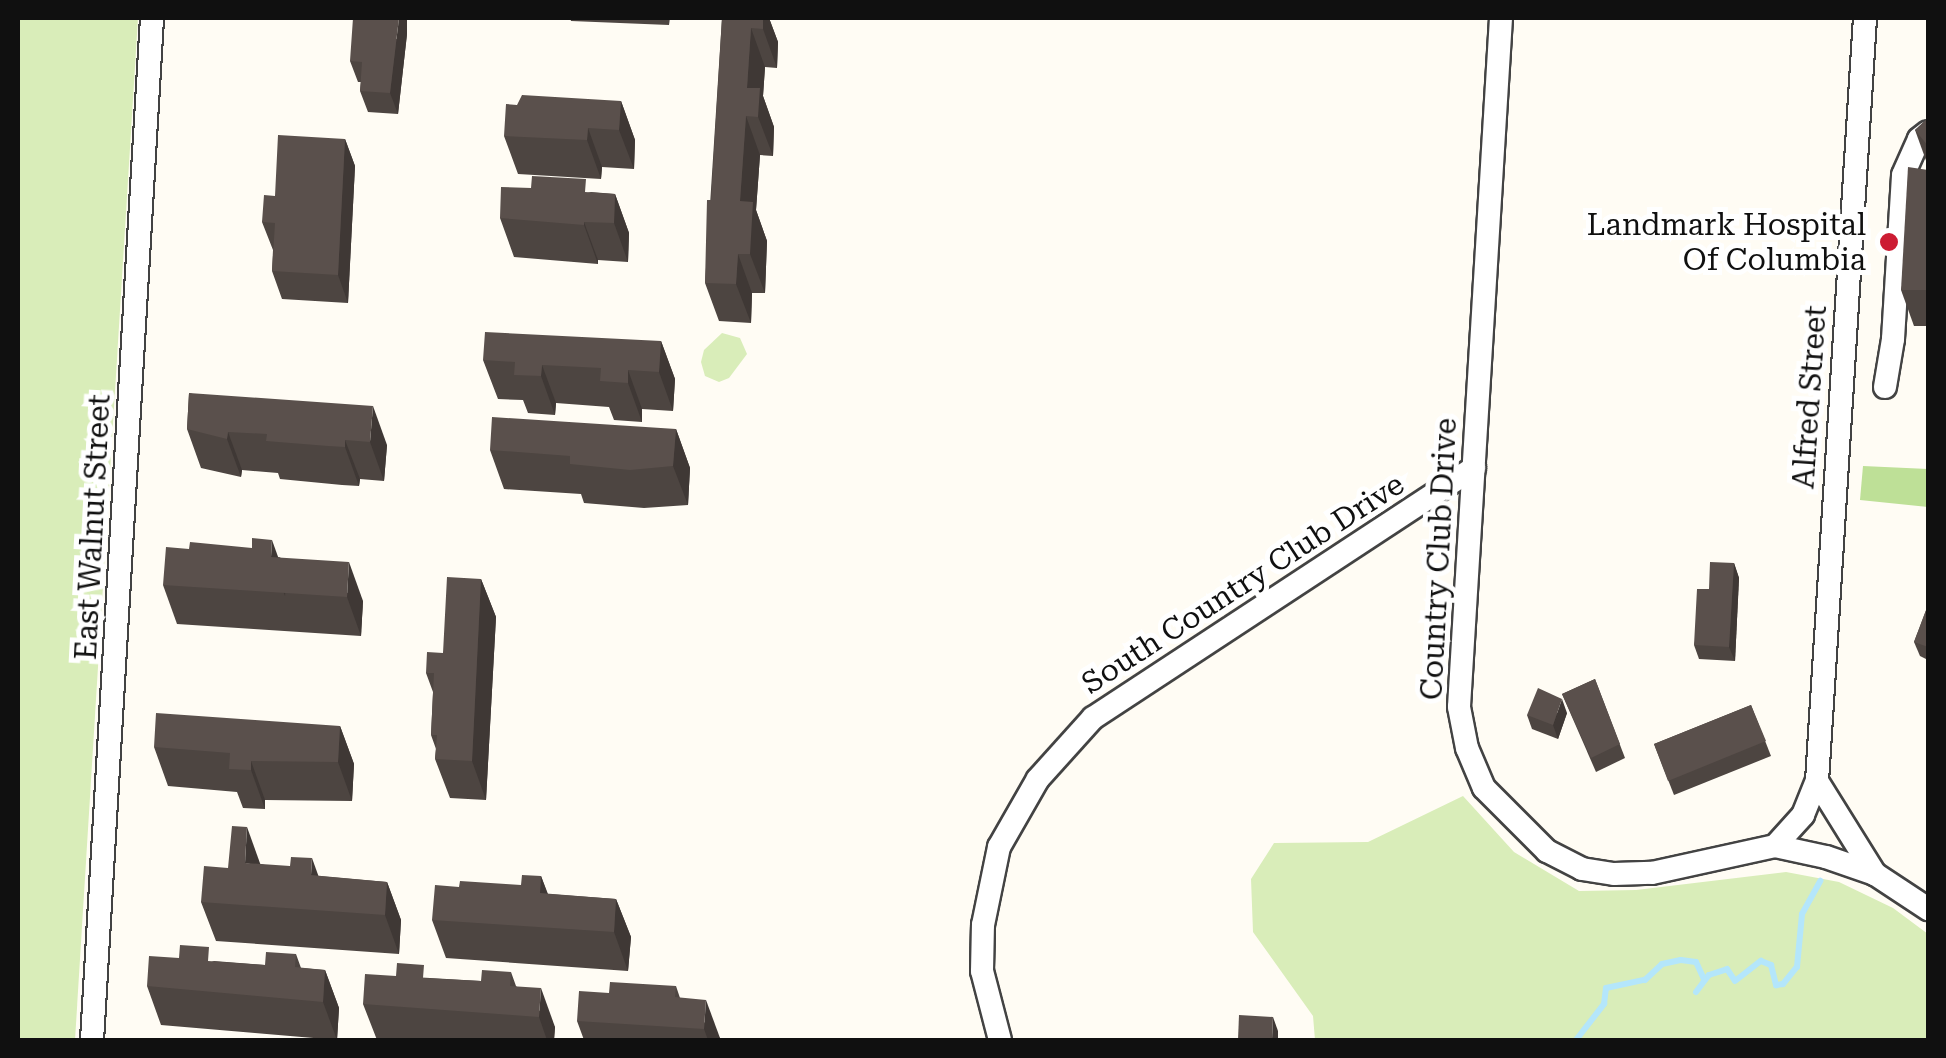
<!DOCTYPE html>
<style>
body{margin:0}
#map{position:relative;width:1946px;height:1058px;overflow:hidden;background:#fffcf4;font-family:"Roboto Serif",serif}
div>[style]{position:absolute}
.green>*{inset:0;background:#d9edb9}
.forest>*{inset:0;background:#bee097}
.stream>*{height:6px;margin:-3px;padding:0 3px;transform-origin:3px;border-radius:3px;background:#b4e6fb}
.roads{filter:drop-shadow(2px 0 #434343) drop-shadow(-2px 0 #434343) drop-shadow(0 2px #434343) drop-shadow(0 -2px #434343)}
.street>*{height:22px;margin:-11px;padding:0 11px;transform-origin:11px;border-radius:11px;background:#fff}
.wall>*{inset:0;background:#4d4541}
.shaded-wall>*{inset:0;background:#3f3835}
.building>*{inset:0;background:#5a504c}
.dots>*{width:28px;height:28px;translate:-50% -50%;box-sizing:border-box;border:5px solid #fff;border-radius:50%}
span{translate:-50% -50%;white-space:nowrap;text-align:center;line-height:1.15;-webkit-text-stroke:10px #fff;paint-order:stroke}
.poi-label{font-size:30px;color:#101010}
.right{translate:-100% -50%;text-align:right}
.street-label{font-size:30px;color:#101010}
.frame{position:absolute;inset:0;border:20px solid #101010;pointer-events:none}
</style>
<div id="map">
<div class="green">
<div style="clip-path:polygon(18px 18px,138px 18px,75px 1040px,18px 1040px)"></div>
<div style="clip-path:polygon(722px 333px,740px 338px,747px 354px,729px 378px,719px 382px,705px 376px,701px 362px,704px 350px)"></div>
<div style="clip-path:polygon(1463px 796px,1514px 852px,1579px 891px,1636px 890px,1786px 872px,1839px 882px,1893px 908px,1928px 934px,1928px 1040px,1315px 1040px,1313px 1016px,1253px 932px,1251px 879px,1274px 843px,1368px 842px)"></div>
</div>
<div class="forest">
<div style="clip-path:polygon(1863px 466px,1928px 469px,1928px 507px,1860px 500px)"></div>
</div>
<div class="stream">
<div style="left:1696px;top:992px;width:21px;rotate:-53deg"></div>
<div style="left:1709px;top:975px;width:19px;rotate:-18deg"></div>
<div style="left:1727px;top:969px;width:14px;rotate:56deg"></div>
<div style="left:1735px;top:981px;width:33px;rotate:-38deg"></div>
<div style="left:1761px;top:961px;width:11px;rotate:22deg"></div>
<div style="left:1771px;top:965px;width:21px;rotate:76deg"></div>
<div style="left:1776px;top:985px;width:7px;rotate:-8deg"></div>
<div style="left:1783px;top:984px;width:22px;rotate:-51deg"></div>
<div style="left:1797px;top:967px;width:53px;rotate:-84.6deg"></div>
<div style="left:1802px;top:914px;width:38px;rotate:-61deg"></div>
<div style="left:1576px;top:1040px;width:46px;rotate:-52.1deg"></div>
<div style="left:1604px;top:1004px;width:16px;rotate:-83deg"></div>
<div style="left:1606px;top:988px;width:40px;rotate:-12deg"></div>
<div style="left:1645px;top:980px;width:23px;rotate:-43deg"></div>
<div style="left:1662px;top:964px;width:19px;rotate:-12deg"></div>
<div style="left:1681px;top:960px;width:15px;rotate:8deg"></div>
<div style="left:1696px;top:962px;width:19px;rotate:65deg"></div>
</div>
<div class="roads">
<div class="street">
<div style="left:1501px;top:18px;width:690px;rotate:93.49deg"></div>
<div style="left:1459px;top:707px;width:42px;rotate:79deg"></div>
<div style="left:1467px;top:748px;width:43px;rotate:67deg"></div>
<div style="left:1484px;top:788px;width:89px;rotate:45deg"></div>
<div style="left:1547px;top:851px;width:39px;rotate:27deg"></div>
<div style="left:1582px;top:869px;width:32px;rotate:9deg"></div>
<div style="left:1614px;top:874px;width:38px;rotate:-2deg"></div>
<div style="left:1652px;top:873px;width:126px;rotate:-12.4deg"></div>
<div style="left:1775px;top:846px;width:52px;rotate:12.2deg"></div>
<div style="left:1826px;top:857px;width:52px;rotate:19.1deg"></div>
<div style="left:1875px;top:874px;width:64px;rotate:33.4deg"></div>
<div style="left:1885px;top:387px;width:49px;rotate:-80.5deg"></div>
<div style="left:1893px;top:339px;width:164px;rotate:-86.5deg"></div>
<div style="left:1903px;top:175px;width:39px;rotate:-66deg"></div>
<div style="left:1919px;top:139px;width:11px;rotate:-38deg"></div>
<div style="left:1817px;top:781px;width:110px;rotate:58.1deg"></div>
<div style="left:1775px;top:846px;width:42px;rotate:-47.9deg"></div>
<div style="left:1803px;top:815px;width:37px;rotate:-68deg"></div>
<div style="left:1817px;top:781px;width:765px;rotate:-86.4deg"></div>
<div style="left:92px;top:1040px;width:1024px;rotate:-86.64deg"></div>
<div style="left:1000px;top:1040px;width:71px;rotate:-104.6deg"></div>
<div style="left:982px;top:971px;width:46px;rotate:-88.8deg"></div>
<div style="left:983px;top:925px;width:80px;rotate:-78.4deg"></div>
<div style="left:999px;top:847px;width:78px;rotate:-60.2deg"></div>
<div style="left:1038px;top:779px;width:82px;rotate:-48deg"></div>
<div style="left:1093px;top:718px;width:456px;rotate:-33.3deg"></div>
</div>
</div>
<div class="wall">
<div style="clip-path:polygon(570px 18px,670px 18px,669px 25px,571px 21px)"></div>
<div style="clip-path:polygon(722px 18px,769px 18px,778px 42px,777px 68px,765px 67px,763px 96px,774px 127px,773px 156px,760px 155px,756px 210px,767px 241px,765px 293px,752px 293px,751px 323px,719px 321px,705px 283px)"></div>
<div style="clip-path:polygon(407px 34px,398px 114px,368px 112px,360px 91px,361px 82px,358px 82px,350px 61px)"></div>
<div style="clip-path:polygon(621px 101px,635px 140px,634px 169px,602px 167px,601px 179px,518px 174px,504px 136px)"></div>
<div style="clip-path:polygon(1928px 118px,1928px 166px,1915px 130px)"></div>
<div style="clip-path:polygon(345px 139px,355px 166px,348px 303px,282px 299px,272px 271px,273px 250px,262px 222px,275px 196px)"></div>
<div style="clip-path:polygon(1928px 170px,1928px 326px,1914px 326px,1901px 290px)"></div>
<div style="clip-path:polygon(591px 192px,615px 194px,629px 233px,628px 262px,598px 260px,598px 264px,514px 257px,500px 218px)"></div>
<div style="clip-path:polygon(661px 341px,675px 379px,673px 411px,642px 409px,642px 422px,614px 420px,609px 407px,556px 403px,555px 415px,528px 413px,523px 400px,498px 399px,483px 360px)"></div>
<div style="clip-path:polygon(189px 393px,387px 445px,384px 481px,360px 479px,359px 486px,342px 485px,280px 479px,278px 473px,242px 470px,241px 477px,201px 468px,187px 429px)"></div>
<div style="clip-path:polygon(676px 429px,690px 468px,688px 505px,644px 508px,584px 503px,581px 494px,504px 489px,490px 450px)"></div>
<div style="clip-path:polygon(279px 557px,363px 601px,361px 636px,177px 624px,163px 585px)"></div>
<div style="clip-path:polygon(1734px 563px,1739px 578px,1735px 661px,1699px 659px,1694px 645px,1709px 589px)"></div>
<div style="clip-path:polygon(481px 579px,496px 617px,486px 800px,450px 798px,435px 759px,436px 749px,431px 735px,433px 692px,426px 673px,443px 653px)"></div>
<div style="clip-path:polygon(1928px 605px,1928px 660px,1920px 656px,1914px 642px)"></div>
<div style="clip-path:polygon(1595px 679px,1625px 758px,1596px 772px,1562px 694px)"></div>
<div style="clip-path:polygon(1751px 705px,1771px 756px,1674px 795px,1654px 744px)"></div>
<div style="clip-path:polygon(1567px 713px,1558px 739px,1532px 729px,1527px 715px)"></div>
<div style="clip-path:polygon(340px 726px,354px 764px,352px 801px,265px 800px,265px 809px,243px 808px,237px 792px,168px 786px,154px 747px)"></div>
<div style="clip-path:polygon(260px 864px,318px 876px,387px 882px,401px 920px,399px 954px,216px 941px,201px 902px,228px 868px)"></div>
<div style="clip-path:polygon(541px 876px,548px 894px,616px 899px,631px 937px,628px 971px,446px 958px,432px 920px,459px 887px,521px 885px)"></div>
<div style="clip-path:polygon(296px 954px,301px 968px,325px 970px,339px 1008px,337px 1040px,161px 1025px,147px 986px,214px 961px,265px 965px)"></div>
<div style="clip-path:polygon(511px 972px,516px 986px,555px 1027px,554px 1040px,377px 1040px,363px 1004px,396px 976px,481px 981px)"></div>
<div style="clip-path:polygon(676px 986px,680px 998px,720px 1038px,720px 1040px,584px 1040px,577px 1021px,609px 993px)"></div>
</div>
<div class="shaded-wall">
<div style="clip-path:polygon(399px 18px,407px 18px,407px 34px,398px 114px,390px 93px)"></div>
<div style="clip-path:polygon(756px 18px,769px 18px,778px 42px,777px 68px,763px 29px)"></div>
<div style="clip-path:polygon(751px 28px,765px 67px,763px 96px,774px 127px,773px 156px,747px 88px)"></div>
<div style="clip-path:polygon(621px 101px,635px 140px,634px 169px,619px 130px)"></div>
<div style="clip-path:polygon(746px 116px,760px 155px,756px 210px,767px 241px,765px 293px,750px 254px,740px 201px)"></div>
<div style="clip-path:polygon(588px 128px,602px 167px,601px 179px,587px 140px)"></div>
<div style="clip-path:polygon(345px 139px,355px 166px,348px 303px,338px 275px)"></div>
<div style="clip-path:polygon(615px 194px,629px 233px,628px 262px,614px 223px)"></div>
<div style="clip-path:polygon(584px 222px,598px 260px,598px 264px,584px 225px)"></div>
<div style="clip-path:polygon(738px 254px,752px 293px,751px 323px,736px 284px)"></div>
<div style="clip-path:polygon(661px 341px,675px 379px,673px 411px,659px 372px)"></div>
<div style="clip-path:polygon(542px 365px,556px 403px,555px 415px,541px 376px)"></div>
<div style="clip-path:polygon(628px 370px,642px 409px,642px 422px,628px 383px)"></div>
<div style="clip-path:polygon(373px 406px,387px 445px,384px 481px,370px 442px)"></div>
<div style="clip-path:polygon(676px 429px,690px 468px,688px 505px,673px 466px)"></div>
<div style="clip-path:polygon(228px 432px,242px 470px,241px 477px,227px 439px)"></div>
<div style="clip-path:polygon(345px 440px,360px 479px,359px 486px,345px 447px)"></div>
<div style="clip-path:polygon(272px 540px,286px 579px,285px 596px,271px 557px)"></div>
<div style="clip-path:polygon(349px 562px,363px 601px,361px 636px,347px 597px)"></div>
<div style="clip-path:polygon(1734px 563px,1739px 578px,1735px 661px,1729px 647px)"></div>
<div style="clip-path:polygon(481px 579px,496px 617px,486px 800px,472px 761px)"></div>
<div style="clip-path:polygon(1562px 699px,1567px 713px,1558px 739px,1553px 725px)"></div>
<div style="clip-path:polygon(340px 726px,354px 764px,352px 801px,338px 762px)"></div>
<div style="clip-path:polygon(251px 761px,265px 800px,265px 809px,251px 770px)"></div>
<div style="clip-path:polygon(247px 827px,261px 866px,245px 863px)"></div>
<div style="clip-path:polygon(312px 858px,326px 897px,311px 875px)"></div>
<div style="clip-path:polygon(541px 876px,555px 915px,540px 893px)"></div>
<div style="clip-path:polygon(387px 882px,401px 920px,399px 954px,385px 915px)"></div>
<div style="clip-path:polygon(616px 899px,631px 937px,628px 971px,614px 932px)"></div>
<div style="clip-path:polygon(325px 970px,339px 1008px,337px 1040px,323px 1002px)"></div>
<div style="clip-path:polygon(541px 988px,555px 1027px,554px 1040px,547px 1040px,539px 1017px)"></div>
<div style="clip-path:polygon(706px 1000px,720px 1038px,720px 1040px,708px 1040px,704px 1029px)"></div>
<div style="clip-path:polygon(1273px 1017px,1278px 1031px,1278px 1040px,1272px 1040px)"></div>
</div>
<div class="building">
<div style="clip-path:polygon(353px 18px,399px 18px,390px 93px,360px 91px,362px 62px,350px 61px)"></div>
<div style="clip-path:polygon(722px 18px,763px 18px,763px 29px,751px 28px,747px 88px,760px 88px,758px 117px,746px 116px,740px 201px,753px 202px,750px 254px,738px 254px,736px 284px,705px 283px,707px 200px,711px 200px)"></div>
<div style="clip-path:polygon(522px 95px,621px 101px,619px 130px,588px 128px,587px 140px,504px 136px,506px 104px,517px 105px)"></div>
<div style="clip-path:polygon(1928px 118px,1928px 146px,1915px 130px)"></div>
<div style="clip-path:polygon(278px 135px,345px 139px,338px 275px,272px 271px,275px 223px,262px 222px,264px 195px,275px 196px)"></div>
<div style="clip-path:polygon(1908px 167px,1928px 170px,1928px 290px,1901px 290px)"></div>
<div style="clip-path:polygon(532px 176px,586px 179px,585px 192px,615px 194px,614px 223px,584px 222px,584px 225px,500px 218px,501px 187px,531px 188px)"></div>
<div style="clip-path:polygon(485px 332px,661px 341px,659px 372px,628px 370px,628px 383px,600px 381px,601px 368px,542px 365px,541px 376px,514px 375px,515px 362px,483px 360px)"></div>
<div style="clip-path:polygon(189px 393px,373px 406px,370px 442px,345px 440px,345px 447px,328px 446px,266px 441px,267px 434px,228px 432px,227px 439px,187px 429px)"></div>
<div style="clip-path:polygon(492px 417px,676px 429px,673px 466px,630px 470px,570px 464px,570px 456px,490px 450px)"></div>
<div style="clip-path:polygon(252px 538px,272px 540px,271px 557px,349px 562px,347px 597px,163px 585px,166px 547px,189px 549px,190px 542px,252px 548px)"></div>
<div style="clip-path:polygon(1710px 562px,1734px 563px,1729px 647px,1694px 645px,1697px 589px,1709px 589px)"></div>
<div style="clip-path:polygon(447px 577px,481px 579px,472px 761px,435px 759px,437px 735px,431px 735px,434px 673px,426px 673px,427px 652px,443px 653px)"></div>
<div style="clip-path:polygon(1928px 605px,1928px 647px,1914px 642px)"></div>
<div style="clip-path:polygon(1595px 679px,1620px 744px,1591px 758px,1562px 694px)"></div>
<div style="clip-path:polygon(1538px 688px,1562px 699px,1553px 725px,1527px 715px)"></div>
<div style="clip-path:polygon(1751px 705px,1766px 741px,1668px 781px,1654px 744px)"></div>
<div style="clip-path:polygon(156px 713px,340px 726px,338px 762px,251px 761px,251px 770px,229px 769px,230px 753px,154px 747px)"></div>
<div style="clip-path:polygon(232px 826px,247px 827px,245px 863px,290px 866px,291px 857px,312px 858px,311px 875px,387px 882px,385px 915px,201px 902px,204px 866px,228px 868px)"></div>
<div style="clip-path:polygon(522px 875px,541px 876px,540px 893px,616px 899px,614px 932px,432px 920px,435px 885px,459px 887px,460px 881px,521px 885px)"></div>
<div style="clip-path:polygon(180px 945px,209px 947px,208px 961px,265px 965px,266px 952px,296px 954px,295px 967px,325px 970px,323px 1002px,147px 986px,149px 956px,179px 958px)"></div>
<div style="clip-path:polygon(397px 963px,424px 965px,423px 978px,481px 981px,482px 970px,511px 972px,510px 986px,541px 988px,539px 1017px,363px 1004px,365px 974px,396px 976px)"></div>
<div style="clip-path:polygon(610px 982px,676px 986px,675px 997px,706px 1000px,704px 1029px,577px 1021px,579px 991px,609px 993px)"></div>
<div style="clip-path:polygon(1239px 1015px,1273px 1017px,1272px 1040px,1238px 1040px)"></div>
</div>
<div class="dots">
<div style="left:1889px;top:242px;background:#cc1c33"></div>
</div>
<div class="poi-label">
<span class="right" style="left:1866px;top:242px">Landmark Hospital<br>Of Columbia</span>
</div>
<div class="street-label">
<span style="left:1810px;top:397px;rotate:-86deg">Alfred Street</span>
<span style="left:93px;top:527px;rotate:-87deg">East Walnut Street</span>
<span style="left:1439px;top:559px;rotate:-87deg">Country Club Drive</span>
<span style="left:1243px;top:584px;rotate:-33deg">South Country Club Drive</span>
</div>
<div class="frame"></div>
</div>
